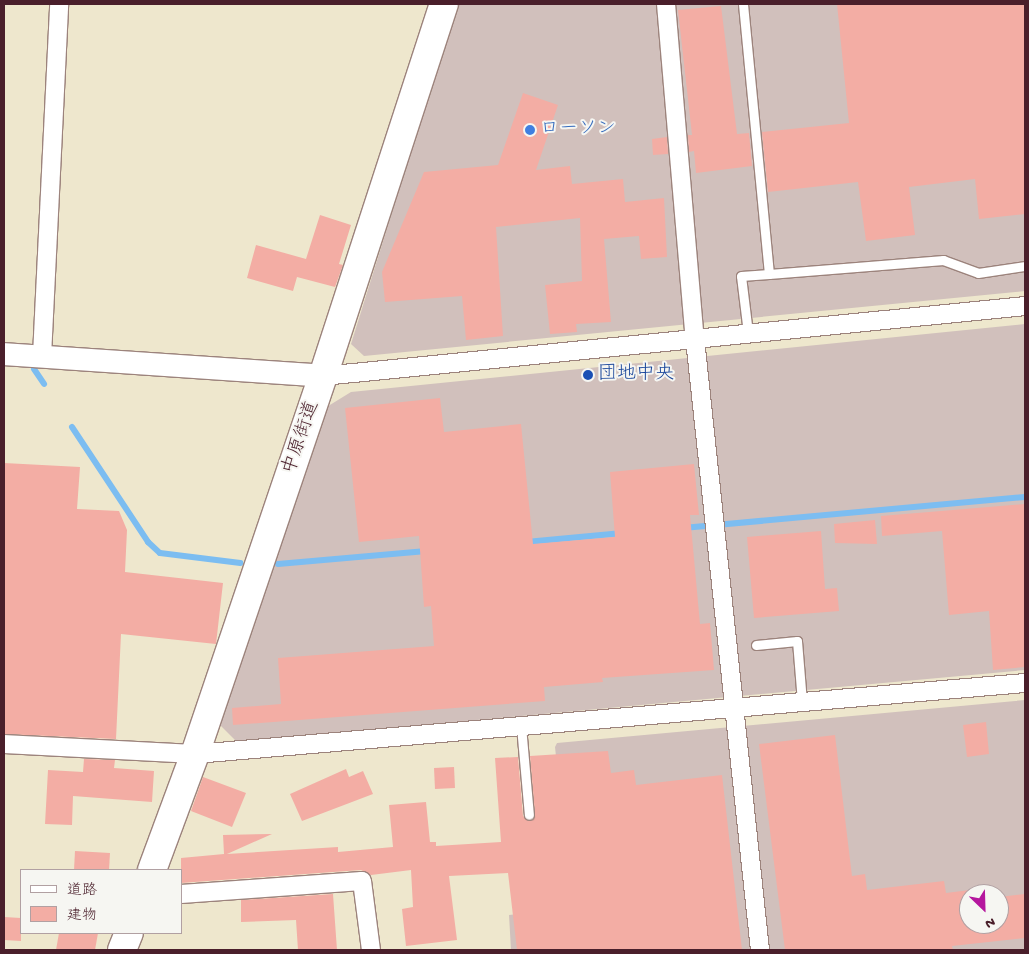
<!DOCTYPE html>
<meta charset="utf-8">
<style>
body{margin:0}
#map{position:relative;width:1029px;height:954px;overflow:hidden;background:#eee7cd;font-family:"Gochi Hand","Klee One",sans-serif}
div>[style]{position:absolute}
.industrial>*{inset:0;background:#d1c0bc}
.stream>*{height:6px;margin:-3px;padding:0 3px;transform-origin:3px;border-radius:3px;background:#7cbdf1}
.building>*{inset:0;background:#f3ada4}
.roads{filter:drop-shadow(1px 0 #9c837c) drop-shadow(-1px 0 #9c837c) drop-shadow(0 1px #9c837c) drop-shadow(0 -1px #9c837c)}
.service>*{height:9px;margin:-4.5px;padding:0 4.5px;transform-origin:4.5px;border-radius:4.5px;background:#fff}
.minor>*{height:18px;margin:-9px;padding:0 9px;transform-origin:9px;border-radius:9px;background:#fff}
.tertiary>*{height:22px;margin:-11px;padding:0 11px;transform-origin:11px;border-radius:11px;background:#fff}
.primary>*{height:28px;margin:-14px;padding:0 14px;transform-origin:14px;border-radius:14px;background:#fff}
.dots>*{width:14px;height:14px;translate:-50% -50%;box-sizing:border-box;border:2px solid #f6f6f2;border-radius:50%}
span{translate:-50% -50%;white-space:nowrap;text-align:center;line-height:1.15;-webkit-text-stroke:4px #f6f6f2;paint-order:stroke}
.shop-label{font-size:19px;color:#366cbe}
.left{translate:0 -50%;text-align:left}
.transit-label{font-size:19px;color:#164399}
.street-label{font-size:19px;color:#4a1f2b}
.frame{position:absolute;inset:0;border:5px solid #4a1f2b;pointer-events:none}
.legend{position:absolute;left:20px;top:869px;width:162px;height:65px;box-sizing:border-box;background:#f6f6f2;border:1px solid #b1a0a2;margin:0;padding:6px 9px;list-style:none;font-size:15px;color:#4a1f2b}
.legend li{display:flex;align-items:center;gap:10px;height:25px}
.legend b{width:25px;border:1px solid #b1a0a2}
.north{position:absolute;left:959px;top:884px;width:50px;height:50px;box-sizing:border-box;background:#f6f6f2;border:1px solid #b1a0a2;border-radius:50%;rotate:156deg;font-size:14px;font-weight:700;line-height:20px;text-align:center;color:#4a1f2b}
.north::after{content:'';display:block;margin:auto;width:18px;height:22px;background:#b5179e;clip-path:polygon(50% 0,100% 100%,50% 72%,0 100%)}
</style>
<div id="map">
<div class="industrial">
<div style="clip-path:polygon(457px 4px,1025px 4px,1025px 291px,364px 356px,351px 344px)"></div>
<div style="clip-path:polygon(1025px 324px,1025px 670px,237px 742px,220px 725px,325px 408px,351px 392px)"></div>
<div style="clip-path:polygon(evenodd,1025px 700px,1025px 950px,511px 950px,509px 915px,572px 908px,555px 747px,557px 743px,1025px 700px,969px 894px,999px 894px,999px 924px,969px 924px,969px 894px)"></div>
</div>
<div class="stream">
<div style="left:34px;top:369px;width:18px;rotate:56deg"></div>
<div style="left:72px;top:427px;width:138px;rotate:56.5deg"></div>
<div style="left:148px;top:542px;width:16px;rotate:43deg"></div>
<div style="left:160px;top:553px;width:81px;rotate:7.1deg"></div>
<div style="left:683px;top:528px;width:343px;rotate:-5.2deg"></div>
<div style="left:526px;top:542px;width:97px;rotate:-5.3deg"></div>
<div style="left:278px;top:564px;width:149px;rotate:-5deg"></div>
</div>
<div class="building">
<div style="clip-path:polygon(837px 4px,1025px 4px,1025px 214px,979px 219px,975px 179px,909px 187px,915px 235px,866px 241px,858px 182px,768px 192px,762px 132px,849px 123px)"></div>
<div style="clip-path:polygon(721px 6px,737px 134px,749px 133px,752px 166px,696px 173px,694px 151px,689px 152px,688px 135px,692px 135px,678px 10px)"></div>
<div style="clip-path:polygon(523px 93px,558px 105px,536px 170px,570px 166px,572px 184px,623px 179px,625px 202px,664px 198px,667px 257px,641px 259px,639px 236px,604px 239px,611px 322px,576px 324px,577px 332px,550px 334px,545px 285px,582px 281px,580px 218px,496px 227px,503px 336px,466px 340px,462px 296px,385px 302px,382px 272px,424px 172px,498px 165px)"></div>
<div style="clip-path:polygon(667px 137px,668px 154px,653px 155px,652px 139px)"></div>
<div style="clip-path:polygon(320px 215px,351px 225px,339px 264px,343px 265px,335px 287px,297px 277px,293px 291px,247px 278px,256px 245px,306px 259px)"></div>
<div style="clip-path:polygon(440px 398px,444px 432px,521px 424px,533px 544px,615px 537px,610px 472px,694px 464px,699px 515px,690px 515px,700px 624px,710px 623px,714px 670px,602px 678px,603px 682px,544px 687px,545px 701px,233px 725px,232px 708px,281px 704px,278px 658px,434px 646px,431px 606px,424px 607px,419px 536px,359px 542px,345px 408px)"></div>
<div style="clip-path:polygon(4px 463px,80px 467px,77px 509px,119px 511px,127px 530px,125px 572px,223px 583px,216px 644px,121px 634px,116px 739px,4px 734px)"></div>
<div style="clip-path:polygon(1025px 504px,1025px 667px,993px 670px,989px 611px,949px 615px,942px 531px,882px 536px,881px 516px)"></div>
<div style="clip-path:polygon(875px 520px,877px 544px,835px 543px,834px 524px)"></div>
<div style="clip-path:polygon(821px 531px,825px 589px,837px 588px,839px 611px,754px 618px,747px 537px)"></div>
<div style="clip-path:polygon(986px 722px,989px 754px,967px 757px,963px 725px)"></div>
<div style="clip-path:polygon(835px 735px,852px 876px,865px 874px,867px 890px,944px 881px,946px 893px,978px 889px,978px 894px,969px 894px,969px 924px,999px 924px,999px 897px,1025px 894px,1025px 938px,952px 946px,953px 950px,785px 950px,759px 744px)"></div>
<div style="clip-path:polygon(608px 751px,611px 773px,634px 770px,636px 785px,722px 775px,742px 950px,517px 950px,508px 873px,449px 876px,457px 940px,406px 946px,402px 909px,413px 907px,411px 870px,371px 875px,361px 870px,181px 883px,181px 858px,224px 854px,223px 835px,272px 834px,227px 854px,338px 847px,338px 852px,393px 847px,389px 805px,426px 802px,430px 842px,436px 842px,436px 846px,501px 842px,495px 758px,518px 757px,523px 816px,529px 821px,535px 814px,530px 756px)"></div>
<div style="clip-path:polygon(84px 759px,115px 760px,114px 768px,154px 771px,152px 802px,73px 796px,72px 825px,45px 824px,48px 770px,83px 772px)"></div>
<div style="clip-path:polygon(454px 767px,455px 788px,435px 789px,434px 768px)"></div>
<div style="clip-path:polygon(346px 769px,349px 777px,363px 771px,373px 794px,302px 821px,290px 794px)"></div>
<div style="clip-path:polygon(203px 777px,246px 793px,232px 827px,191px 811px)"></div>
<div style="clip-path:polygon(75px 851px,110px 853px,109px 870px,74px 870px)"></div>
<div style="clip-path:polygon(333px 894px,337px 950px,298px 950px,296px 920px,241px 922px,241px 900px)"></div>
<div style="clip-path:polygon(4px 917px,21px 918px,21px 941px,4px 940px)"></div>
<div style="clip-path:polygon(59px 933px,98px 933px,95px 950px,56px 950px)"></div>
</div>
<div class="roads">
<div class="service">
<div style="left:743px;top:4px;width:271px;rotate:84.5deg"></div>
<div style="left:769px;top:274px;width:175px;rotate:-4.6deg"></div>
<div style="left:943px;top:260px;width:37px;rotate:20deg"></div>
<div style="left:978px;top:273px;width:48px;rotate:-8.5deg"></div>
<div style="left:748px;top:333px;width:57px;rotate:-97deg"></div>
<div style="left:741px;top:276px;width:28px;rotate:-4deg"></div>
<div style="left:756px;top:645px;width:41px;rotate:-5.6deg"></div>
<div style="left:797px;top:641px;width:61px;rotate:85.3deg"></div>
<div style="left:521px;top:726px;width:89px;rotate:84.9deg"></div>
</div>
<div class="minor">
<div style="left:666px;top:4px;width:336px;rotate:85.1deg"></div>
<div style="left:695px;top:339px;width:614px;rotate:83.93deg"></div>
<div style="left:42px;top:356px;width:352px;rotate:-87.2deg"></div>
<div style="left:323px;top:376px;width:705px;rotate:-5.69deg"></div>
<div style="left:4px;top:744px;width:191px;rotate:3deg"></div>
<div style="left:195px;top:754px;width:833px;rotate:-4.89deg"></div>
<div style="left:181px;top:894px;width:181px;rotate:-4.1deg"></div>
<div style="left:362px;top:881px;width:70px;rotate:82.6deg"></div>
</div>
<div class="tertiary">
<div style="left:4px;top:354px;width:320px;rotate:3.9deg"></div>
</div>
<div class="primary">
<div style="left:152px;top:870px;width:124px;rotate:-69.7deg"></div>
<div style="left:195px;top:754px;width:399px;rotate:-71.3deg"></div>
<div style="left:323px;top:376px;width:391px;rotate:-72deg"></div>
<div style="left:122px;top:950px;width:18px;rotate:-68deg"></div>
</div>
</div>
<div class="dots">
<div style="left:530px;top:130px;background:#3f7fe0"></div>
<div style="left:588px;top:375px;background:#1a4fb4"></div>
</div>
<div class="shop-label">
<span class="left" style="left:540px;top:130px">ローソン</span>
</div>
<div class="transit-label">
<span class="left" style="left:598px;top:375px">団地中央</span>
</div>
<div class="street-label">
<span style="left:302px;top:438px;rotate:-71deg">中原街道</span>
</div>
<div class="frame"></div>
<ul class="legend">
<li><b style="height:6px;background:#fff"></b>道路</li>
<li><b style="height:14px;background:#f3ada4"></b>建物</li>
</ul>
<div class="north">N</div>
</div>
